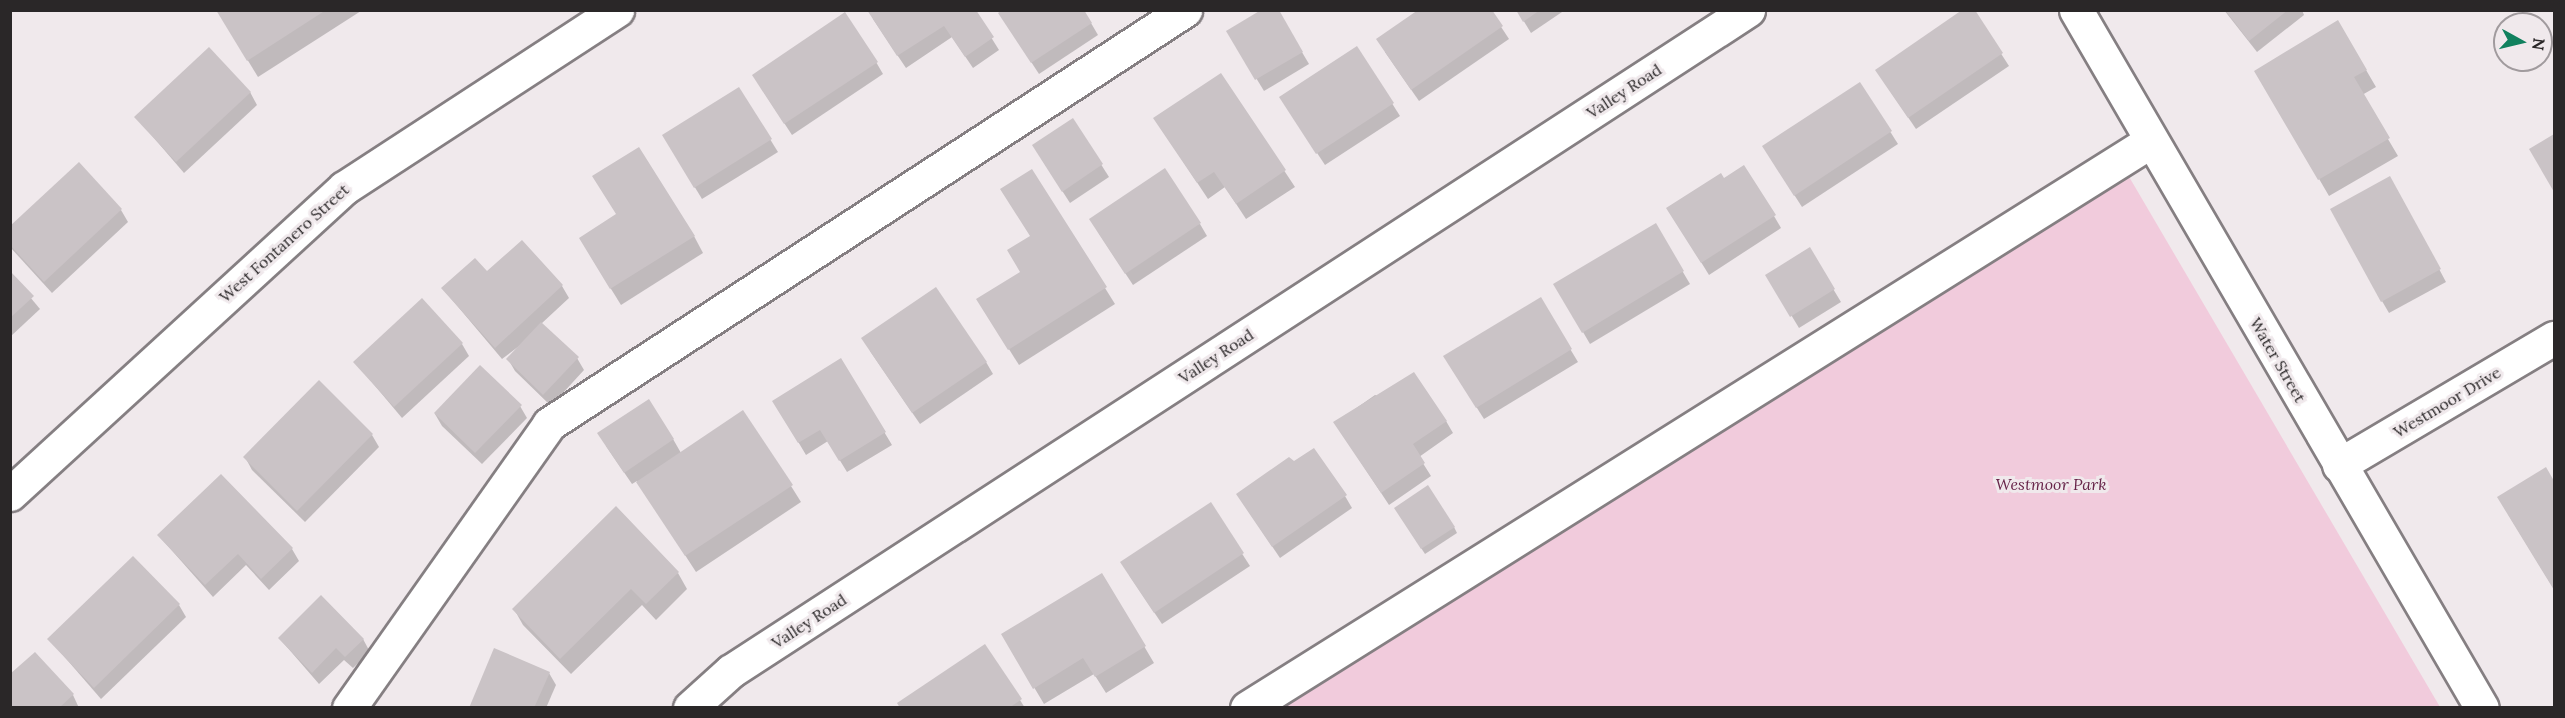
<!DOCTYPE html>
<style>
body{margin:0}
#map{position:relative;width:2565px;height:718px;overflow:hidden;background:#f0e9ec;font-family:Lora,serif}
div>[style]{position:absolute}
.green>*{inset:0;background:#f1cbdc}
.shadow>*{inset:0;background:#0003}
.building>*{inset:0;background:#cac3c6}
.roads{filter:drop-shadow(2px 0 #857f82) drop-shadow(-2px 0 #857f82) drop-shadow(0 2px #857f82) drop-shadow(0 -2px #857f82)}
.minor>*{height:33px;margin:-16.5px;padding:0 16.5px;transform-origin:16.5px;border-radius:16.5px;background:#fff}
span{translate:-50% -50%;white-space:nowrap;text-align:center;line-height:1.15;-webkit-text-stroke:6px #f0e9ec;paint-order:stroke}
.street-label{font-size:16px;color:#2a2728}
.park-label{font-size:16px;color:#672449;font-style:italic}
.frame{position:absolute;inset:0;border:12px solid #2a2728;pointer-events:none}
.north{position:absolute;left:2493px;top:12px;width:60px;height:60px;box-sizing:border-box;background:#f0e9ec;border:2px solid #a19b9e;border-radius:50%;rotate:98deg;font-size:16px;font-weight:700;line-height:24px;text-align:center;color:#2a2728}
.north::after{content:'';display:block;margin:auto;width:21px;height:27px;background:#11815e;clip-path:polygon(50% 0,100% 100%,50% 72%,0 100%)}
</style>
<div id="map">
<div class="green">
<div style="clip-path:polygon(2128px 175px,2440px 707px,1267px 708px)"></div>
</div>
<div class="shadow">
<div style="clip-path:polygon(217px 10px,361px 11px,258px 77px)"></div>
<div style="clip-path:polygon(974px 10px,999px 50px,973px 68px,952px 37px,906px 68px,873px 19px)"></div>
<div style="clip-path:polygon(1277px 10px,1309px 64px,1264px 91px,1228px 32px)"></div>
<div style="clip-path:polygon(1490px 10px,1509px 39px,1419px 101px,1385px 52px)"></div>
<div style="clip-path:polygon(1517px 10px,1565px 10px,1531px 33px)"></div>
<div style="clip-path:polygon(1973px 10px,2009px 66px,1916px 129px,1884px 82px)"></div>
<div style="clip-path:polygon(2224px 10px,2302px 10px,2304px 15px,2257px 52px)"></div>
<div style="clip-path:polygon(2338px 22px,2376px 87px,2362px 95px,2398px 156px,2329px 196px,2256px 71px)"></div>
<div style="clip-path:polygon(1091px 23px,1098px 35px,1039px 74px,1007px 25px)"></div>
<div style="clip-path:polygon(1357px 48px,1400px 116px,1325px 165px,1288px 109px)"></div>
<div style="clip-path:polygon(876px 62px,883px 74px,792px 135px,761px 88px)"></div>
<div style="clip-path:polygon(1221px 75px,1295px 187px,1246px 219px,1225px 187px,1208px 199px,1155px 119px)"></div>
<div style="clip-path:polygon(1860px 84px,1898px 144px,1802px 207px,1771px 159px)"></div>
<div style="clip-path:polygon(739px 89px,778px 152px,702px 199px,671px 148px)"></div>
<div style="clip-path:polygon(250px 92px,257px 105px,184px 173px,136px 117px)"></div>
<div style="clip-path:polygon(1073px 120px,1109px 177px,1070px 203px,1041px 158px)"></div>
<div style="clip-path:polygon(2554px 135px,2554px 189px,2531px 149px)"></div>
<div style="clip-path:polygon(1723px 180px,1774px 216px,1781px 228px,1709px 275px,1675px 220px)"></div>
<div style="clip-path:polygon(2397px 190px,2446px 282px,2389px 313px,2382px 301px)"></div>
<div style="clip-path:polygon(121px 210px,128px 222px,52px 293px,10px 247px,10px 228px)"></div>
<div style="clip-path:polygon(1200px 224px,1207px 236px,1133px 285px,1098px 232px)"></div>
<div style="clip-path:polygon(1655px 225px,1690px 284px,1590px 344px,1555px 284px)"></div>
<div style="clip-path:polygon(694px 236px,703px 253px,621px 305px,590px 255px)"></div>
<div style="clip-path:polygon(1809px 249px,1841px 302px,1799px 328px,1767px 275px)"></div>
<div style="clip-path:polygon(10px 273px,40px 309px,10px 337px)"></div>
<div style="clip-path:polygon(487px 273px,562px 286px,569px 298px,541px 324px,577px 358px,584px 370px,551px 406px,515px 371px,508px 359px,523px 343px,502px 359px,443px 289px)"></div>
<div style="clip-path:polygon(1105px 288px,1115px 304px,1019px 365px,988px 316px)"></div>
<div style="clip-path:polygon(1540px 299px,1578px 362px,1484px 419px,1452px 369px)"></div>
<div style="clip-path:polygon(462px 344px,469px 356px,402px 418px,355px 362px)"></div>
<div style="clip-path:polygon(870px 351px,986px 362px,993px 374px,920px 424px)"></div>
<div style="clip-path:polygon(841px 360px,892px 445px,847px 472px,828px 441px,806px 455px,781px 413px)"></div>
<div style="clip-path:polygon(1375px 395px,1446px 421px,1453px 433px,1419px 457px,1431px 476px,1389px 505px,1335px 423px)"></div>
<div style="clip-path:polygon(520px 406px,527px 418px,482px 464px,442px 426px,435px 414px)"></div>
<div style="clip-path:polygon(372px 435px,379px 447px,305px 522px,252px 470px,245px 457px)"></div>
<div style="clip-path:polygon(673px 439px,681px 453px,791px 486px,801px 502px,696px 572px,637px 481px,632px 484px,606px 446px)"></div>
<div style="clip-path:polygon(2545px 469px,2554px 484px,2554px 589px,2508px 514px)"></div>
<div style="clip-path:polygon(1345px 496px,1352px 508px,1280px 558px,1245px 506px)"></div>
<div style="clip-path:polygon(1210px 504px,1250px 566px,1162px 624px,1129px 575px)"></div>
<div style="clip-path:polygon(1399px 514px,1454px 527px,1457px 533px,1425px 554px)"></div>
<div style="clip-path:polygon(159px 536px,292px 549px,299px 561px,269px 590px,246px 565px,213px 597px)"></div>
<div style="clip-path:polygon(678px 573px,687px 589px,656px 620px,642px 605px,571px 674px,523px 625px,514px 609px)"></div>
<div style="clip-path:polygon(1102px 575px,1154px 663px,1106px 693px,1094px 674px,1044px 704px,1003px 635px)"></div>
<div style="clip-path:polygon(179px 605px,186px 617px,101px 699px,49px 639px)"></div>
<div style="clip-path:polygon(280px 639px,363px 639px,370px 652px,353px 668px,344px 660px,319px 684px)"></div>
<div style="clip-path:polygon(549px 673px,556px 685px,546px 708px,471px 708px)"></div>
<div style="clip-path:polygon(73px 695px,79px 708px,10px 708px)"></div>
<div style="clip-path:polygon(1020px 700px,1025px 708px,901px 708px)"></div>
</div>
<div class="building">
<div style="clip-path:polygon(216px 10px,326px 10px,247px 61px)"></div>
<div style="clip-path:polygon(867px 10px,976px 10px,994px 37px,965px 57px,944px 26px,897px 56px)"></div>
<div style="clip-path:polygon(1002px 10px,1084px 10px,1092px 23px,1031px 63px,998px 13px)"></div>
<div style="clip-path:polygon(1261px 10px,1279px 10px,1303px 52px,1255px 80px,1226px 31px)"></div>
<div style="clip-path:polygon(1418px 10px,1492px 10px,1503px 26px,1411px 90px,1376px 39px)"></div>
<div style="clip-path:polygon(1516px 10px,1540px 10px,1523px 22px)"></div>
<div style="clip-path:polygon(1962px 10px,1975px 10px,2003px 53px,1908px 118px,1875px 70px)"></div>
<div style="clip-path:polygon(2225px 10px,2288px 10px,2249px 41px)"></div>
<div style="clip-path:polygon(845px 12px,878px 62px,784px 124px,752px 75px)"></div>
<div style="clip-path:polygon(2338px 20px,2367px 70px,2354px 77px,2390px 138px,2318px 180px,2254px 71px)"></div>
<div style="clip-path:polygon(1357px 46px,1394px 103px,1316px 154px,1279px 97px)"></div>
<div style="clip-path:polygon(209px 47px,251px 92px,176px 162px,134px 117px)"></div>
<div style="clip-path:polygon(1221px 73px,1286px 170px,1236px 204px,1214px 172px,1197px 183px,1153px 118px)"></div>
<div style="clip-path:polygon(1860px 82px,1892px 131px,1794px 196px,1762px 146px)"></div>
<div style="clip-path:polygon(739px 87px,772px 139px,694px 188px,662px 135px)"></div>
<div style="clip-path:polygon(1073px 118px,1103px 164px,1062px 192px,1032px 145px)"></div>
<div style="clip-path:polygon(2554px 134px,2554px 192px,2529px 149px)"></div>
<div style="clip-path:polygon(639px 147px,695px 236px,610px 289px,579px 238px,616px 214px,592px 176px)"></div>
<div style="clip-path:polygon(79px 162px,122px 209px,44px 282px,10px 245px,10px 226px)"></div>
<div style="clip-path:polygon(1744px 165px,1776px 215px,1701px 263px,1666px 208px,1721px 173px,1724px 178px)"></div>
<div style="clip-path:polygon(1165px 168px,1201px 223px,1125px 274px,1089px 219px)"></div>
<div style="clip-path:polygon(1032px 169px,1107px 287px,1008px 350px,976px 299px,1020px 272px,1007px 250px,1030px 236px,1000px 189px)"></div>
<div style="clip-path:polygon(2390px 176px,2441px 269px,2381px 302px,2330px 209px)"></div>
<div style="clip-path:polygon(1656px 223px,1684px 271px,1582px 333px,1553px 284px)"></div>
<div style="clip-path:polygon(522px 240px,563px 285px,495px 348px,441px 288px,475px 258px,487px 271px)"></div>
<div style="clip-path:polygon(1810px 247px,1835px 289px,1790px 317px,1765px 275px)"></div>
<div style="clip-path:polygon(10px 271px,34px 296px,10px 318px)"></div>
<div style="clip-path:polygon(936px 287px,987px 362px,912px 413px,861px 338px)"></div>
<div style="clip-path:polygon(1541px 297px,1572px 349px,1476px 408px,1443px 356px)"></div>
<div style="clip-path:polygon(422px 298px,463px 343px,394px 407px,353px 362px)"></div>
<div style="clip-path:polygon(541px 322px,579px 357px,543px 395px,506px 359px)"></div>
<div style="clip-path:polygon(841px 358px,886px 432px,839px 461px,820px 430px,798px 443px,772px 401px)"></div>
<div style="clip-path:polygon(480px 365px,522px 405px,475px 453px,434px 413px)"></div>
<div style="clip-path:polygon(1414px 372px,1447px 421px,1413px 444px,1425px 463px,1381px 493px,1333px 422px)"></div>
<div style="clip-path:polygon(319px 380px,373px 434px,297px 511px,243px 457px)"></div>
<div style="clip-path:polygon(649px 399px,674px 439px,624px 473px,597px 433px)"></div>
<div style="clip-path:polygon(743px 410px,793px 485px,685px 556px,636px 482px)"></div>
<div style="clip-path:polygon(1314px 448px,1347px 495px,1272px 547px,1236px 494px,1289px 457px,1294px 461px)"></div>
<div style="clip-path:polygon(2546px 467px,2554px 481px,2554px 590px,2497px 497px)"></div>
<div style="clip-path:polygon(221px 474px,293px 548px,261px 579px,238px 554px,205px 585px,157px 535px)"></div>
<div style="clip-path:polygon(1428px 485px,1455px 527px,1421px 549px,1394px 508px)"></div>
<div style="clip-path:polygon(1211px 502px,1244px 553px,1154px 613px,1120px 562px)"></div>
<div style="clip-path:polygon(616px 506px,679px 572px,646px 604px,631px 589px,560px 659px,512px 609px)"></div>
<div style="clip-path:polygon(133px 556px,180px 604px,94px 688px,47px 639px)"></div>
<div style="clip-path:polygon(1102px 573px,1146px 646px,1095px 677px,1083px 658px,1033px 689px,1001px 634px)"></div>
<div style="clip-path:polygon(321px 595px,364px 639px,345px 657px,336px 648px,312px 673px,278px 638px)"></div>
<div style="clip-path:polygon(985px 644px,1022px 699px,1009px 708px,900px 708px,897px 703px)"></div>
<div style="clip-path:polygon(494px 648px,550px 672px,534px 708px,469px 708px)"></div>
<div style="clip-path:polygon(35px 652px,74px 694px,59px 708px,10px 708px,10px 674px)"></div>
</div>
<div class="roads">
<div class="minor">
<div style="left:2076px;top:10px;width:807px;rotate:59.82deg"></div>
<div style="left:2339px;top:465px;width:250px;rotate:-30.6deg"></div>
<div style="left:10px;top:494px;width:453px;rotate:-42.5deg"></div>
<div style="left:344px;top:188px;width:326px;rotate:-33.1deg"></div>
<div style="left:349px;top:708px;width:347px;rotate:-54.8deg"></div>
<div style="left:549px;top:424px;width:759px;rotate:-33.06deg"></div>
<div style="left:690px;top:708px;width:55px;rotate:-42.1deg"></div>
<div style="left:731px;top:671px;width:1213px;rotate:-33.02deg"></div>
<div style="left:1247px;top:708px;width:1067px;rotate:-32.1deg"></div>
</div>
</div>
<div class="street-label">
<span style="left:1624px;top:91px;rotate:-33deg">Valley Road</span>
<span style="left:284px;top:243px;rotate:-42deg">West Fontanero Street</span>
<span style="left:1216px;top:356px;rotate:-33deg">Valley Road</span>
<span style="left:2278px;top:360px;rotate:60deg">Water Street</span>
<span style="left:2447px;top:402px;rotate:-31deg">Westmoor Drive</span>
<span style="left:809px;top:621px;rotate:-33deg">Valley Road</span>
</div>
<div class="park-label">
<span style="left:2051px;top:484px">Westmoor Park</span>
</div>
<div class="frame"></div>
<div class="north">N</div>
</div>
